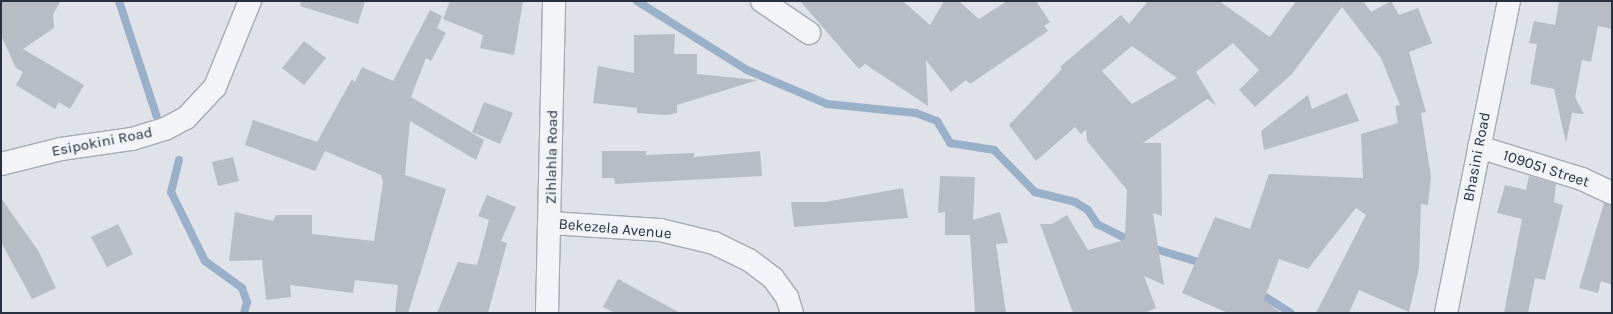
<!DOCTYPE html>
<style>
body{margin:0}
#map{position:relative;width:1613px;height:314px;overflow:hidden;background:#dfe3e9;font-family:Karla,sans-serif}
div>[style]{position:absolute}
.stream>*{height:8px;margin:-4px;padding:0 4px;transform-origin:4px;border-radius:4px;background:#9ab0c9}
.building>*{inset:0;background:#b7bcc5}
.roads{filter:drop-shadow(1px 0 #a4aab3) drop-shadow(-1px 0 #a4aab3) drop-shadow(0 1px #a4aab3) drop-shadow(0 -1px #a4aab3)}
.minor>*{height:22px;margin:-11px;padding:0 11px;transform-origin:11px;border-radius:11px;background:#f2f4f7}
span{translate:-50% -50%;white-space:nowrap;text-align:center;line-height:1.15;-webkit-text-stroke:3.5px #eff2f6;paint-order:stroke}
.street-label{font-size:15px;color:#283040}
.frame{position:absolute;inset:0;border:2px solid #283040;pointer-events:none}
</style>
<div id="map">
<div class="stream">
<div style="left:119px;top:1px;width:122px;rotate:71.9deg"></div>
<div style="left:637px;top:1px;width:130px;rotate:32.1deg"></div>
<div style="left:747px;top:70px;width:87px;rotate:23deg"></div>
<div style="left:827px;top:104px;width:89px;rotate:5.8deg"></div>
<div style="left:916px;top:113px;width:22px;rotate:21deg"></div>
<div style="left:937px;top:121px;width:26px;rotate:59deg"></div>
<div style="left:950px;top:143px;width:45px;rotate:9deg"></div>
<div style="left:994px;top:150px;width:59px;rotate:45.7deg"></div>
<div style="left:1035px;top:192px;width:41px;rotate:14deg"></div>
<div style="left:1075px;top:202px;width:15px;rotate:32deg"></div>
<div style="left:1088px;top:210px;width:17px;rotate:57deg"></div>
<div style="left:1097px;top:224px;width:42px;rotate:26.6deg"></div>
<div style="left:179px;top:160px;width:33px;rotate:104deg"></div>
<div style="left:171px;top:192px;width:77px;rotate:63.8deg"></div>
<div style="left:205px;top:261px;width:46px;rotate:36.1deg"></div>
<div style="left:242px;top:288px;width:15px;rotate:70deg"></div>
<div style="left:247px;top:302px;width:11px;rotate:105deg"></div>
<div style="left:1149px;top:247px;width:59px;rotate:16.9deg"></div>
<div style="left:1256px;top:291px;width:41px;rotate:32.2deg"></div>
</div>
<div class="building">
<div style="clip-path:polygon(1px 1px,61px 1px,53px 14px,54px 28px,23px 49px,84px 85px,70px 109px,59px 102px,55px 109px,16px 85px,23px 72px,16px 68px,1px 35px)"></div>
<div style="clip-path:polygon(301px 1px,365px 1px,358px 24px,300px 6px)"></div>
<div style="clip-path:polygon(450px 1px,523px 1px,514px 55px,480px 48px,483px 35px,443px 19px)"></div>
<div style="clip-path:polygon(800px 1px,903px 1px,930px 25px,944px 1px,959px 1px,979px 19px,1007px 1px,1036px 1px,1050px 22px,1044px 26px,1048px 31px,970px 84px,966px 80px,951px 92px,926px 60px,928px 106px,865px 64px,859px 69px)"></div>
<div style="clip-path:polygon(evenodd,1148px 1px,1219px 1px,1270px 37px,1296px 1px,1363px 1px,1371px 12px,1391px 1px,1399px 15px,1418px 8px,1432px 43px,1409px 52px,1426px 112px,1421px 113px,1431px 177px,1428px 205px,1421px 204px,1419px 268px,1409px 312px,1359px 290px,1349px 313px,1316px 313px,1366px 215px,1356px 208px,1308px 269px,1279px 259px,1264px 300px,1281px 313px,1228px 313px,1182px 293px,1215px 217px,1250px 229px,1269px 174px,1363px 178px,1361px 134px,1398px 123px,1395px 106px,1400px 105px,1381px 58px,1342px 7px,1292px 74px,1255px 107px,1239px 90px,1259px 70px,1233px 43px,1196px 72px,1216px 105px,1207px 99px,1143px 143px,1161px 143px,1162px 216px,1153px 213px,1164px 285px,1144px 276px,1156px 308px,1145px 313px,1073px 313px,1040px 224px,1052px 224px,1067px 215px,1088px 250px,1125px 240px,1127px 190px,1087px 141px,1086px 130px,1081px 134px,1075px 127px,1036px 161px,1009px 125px,1062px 69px,1060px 67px,1121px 15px,1129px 24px,1148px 1px,1132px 46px,1177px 78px,1132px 104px,1102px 71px,1132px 46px)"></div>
<div style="clip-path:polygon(1559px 1px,1612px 1px,1612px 29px,1598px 26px,1591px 62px,1582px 60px,1575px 97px,1584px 114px,1572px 113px,1566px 143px,1554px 89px,1530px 84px,1537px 44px,1529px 43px,1534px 21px,1555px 25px)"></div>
<div style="clip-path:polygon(430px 10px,442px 16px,437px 28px,446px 33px,431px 61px,426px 58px,411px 97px,484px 140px,476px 160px,410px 121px,405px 175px,446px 189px,408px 313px,395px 313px,398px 285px,355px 280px,353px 293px,290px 285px,291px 297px,266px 300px,262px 260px,229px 261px,235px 212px,273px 221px,276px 215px,312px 215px,312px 234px,374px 241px,383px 182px,381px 175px,325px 151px,315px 171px,245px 145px,253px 120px,317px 142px,352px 79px,355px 82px,362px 67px,393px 81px)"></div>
<div style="clip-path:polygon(675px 34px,674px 54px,697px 54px,697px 74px,758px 80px,677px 105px,677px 113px,667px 115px,637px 113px,637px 108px,593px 103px,598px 66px,634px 73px,634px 35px)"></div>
<div style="clip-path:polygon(304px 41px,326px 58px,304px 85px,282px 68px)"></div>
<div style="clip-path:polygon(1347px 93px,1359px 121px,1264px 150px,1261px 131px,1308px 95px,1312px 109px)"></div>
<div style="clip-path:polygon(484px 102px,513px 113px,500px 144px,472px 132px)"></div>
<div style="clip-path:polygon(602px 151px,646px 151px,646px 155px,694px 153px,694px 157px,760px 151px,762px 176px,615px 184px,614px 178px,602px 178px)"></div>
<div style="clip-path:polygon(233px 157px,239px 181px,218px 186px,212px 162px)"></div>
<div style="clip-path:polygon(940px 176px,975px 177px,973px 220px,1000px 212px,1008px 243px,996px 244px,1006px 313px,975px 313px,970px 235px,945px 235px,945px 212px,938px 213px)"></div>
<div style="clip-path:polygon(1529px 176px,1556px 184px,1554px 202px,1563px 205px,1545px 280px,1535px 278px,1528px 313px,1504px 313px,1522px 219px,1497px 213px,1505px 185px,1526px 190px)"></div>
<div style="clip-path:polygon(903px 188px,908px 218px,794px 227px,791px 202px,825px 202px)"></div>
<div style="clip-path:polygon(487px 195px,516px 207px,501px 241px,507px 243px,488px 313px,437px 313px,458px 262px,477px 265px,489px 220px,478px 216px)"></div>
<div style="clip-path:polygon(1px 198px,39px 252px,56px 288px,32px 299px,1px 242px)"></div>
<div style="clip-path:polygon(1604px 203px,1612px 205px,1612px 285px,1601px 281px,1598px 293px,1579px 288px)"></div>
<div style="clip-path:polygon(118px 224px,133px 254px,107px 267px,91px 237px)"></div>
<div style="clip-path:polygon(618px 279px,680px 313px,615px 313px,603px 307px)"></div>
</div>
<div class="roads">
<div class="minor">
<div style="left:762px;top:1px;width:57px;rotate:34.2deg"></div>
<div style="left:1479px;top:147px;width:108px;rotate:17.3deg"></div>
<div style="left:1582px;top:179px;width:33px;rotate:25deg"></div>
<div style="left:1px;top:164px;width:62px;rotate:-14deg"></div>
<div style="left:61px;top:149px;width:72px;rotate:-8deg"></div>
<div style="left:132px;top:139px;width:34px;rotate:-17deg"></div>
<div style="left:165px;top:129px;width:24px;rotate:-28deg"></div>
<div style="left:186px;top:118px;width:42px;rotate:-46.9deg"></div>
<div style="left:215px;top:87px;width:93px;rotate:-67.9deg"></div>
<div style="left:550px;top:223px;width:110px;rotate:3.6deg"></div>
<div style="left:660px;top:230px;width:56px;rotate:13.5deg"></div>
<div style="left:714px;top:243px;width:39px;rotate:26deg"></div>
<div style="left:749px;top:260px;width:30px;rotate:37deg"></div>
<div style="left:773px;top:278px;width:24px;rotate:54deg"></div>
<div style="left:787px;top:297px;width:17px;rotate:73deg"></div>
<div style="left:547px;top:313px;width:312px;rotate:-88.7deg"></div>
<div style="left:1446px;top:313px;width:318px;rotate:-78.6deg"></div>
</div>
</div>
<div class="street-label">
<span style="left:102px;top:142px;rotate:-11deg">Esipokini Road</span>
<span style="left:552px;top:157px;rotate:-89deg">Zihlahla Road</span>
<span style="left:1477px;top:157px;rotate:-79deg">Bhasini Road</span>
<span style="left:1546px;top:169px;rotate:18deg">109051 Street</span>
<span style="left:615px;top:229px;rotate:5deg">Bekezela Avenue</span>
</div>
<div class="frame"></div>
</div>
